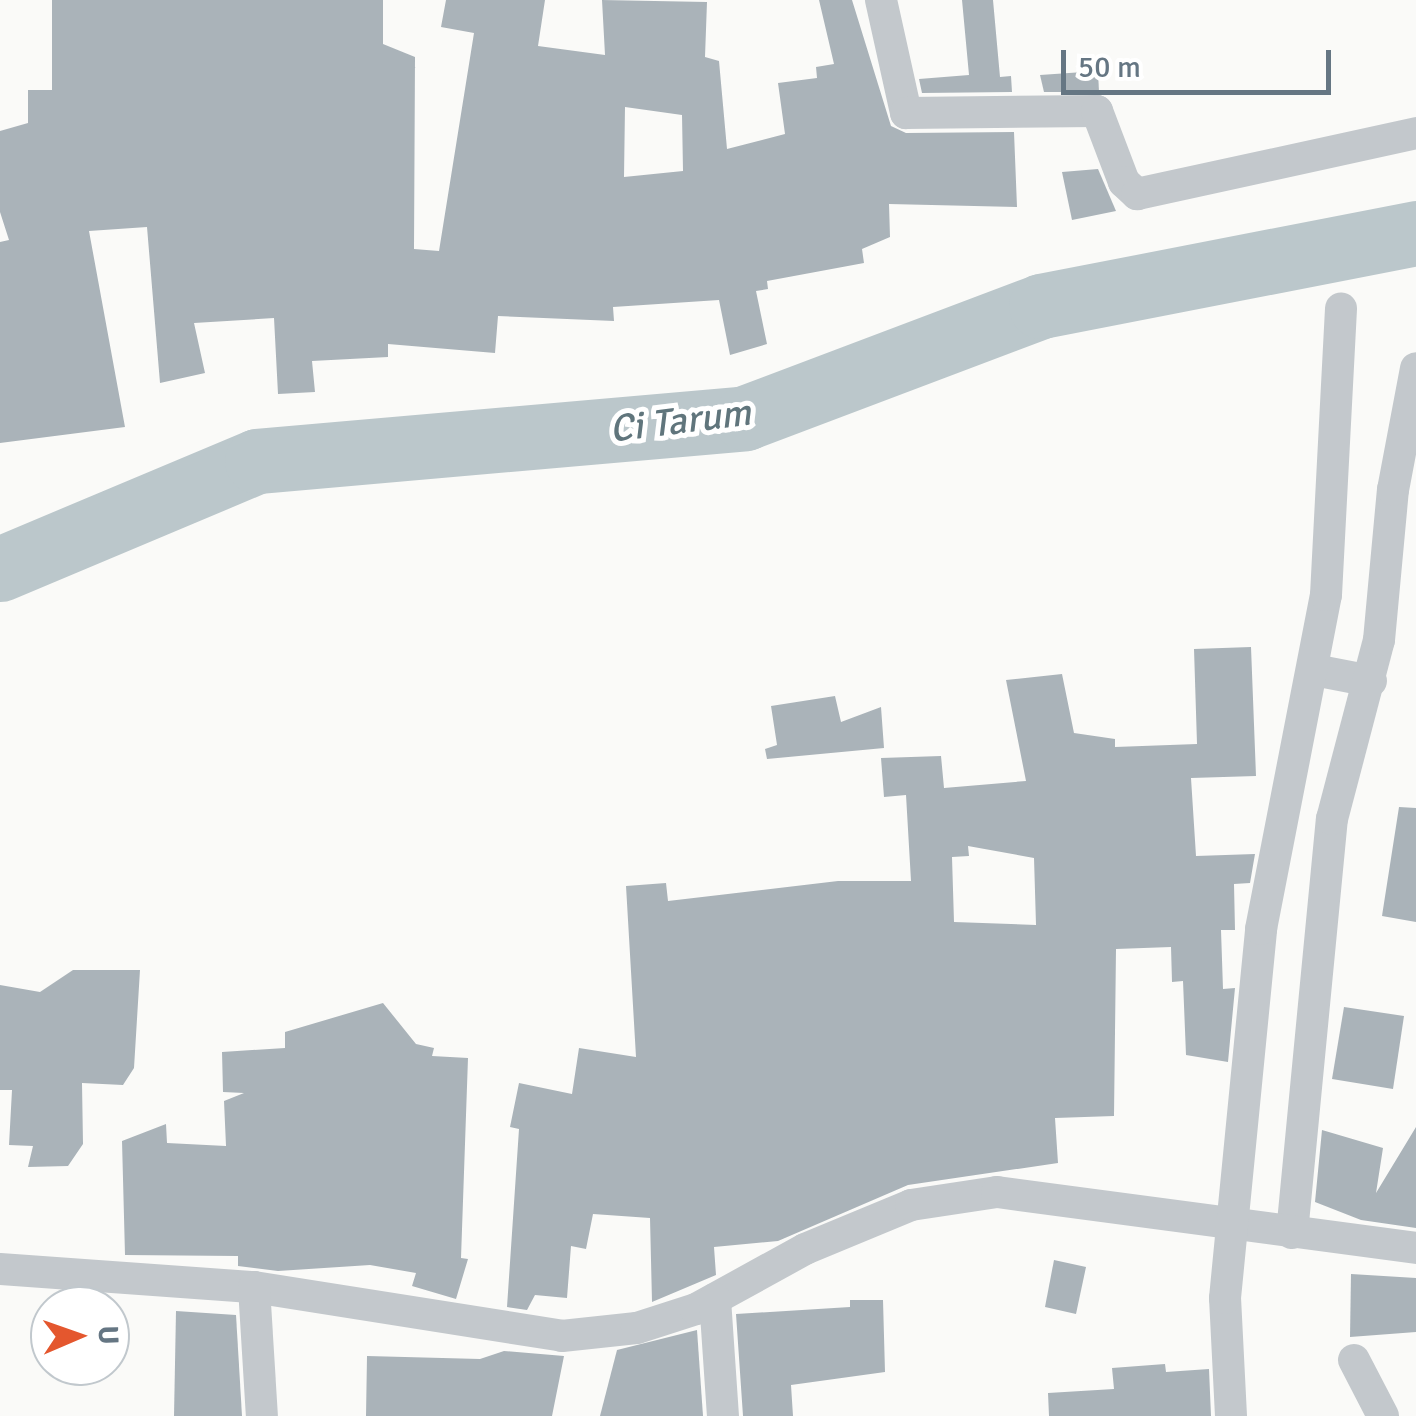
<!DOCTYPE html>
<style>
body{margin:0}
#map{position:relative;width:1416px;height:1416px;overflow:hidden;background:#fafaf8;font-family:Signika,sans-serif}
div>[style]{position:absolute}
.river>*{height:65px;margin:-32.5px;padding:0 32.5px;transform-origin:32.5px;border-radius:32.5px;background:#bbc7cb}
.building>*{inset:0;background:#aab3b9}
.street>*{height:32px;margin:-16px;padding:0 16px;transform-origin:16px;border-radius:16px;background:#c3c8cc}
span{translate:-50% -50%;white-space:nowrap;text-align:center;line-height:1.15;-webkit-text-stroke:10px #fff;paint-order:stroke}
.water-label{font-size:38px;color:#60757c;font-style:italic}
.north{position:absolute;left:30px;top:1286px;width:100px;height:100px;box-sizing:border-box;background:#fff;border:2px solid #c1c8cd;border-radius:50%;rotate:88deg;font-size:28px;font-weight:700;line-height:40px;text-align:center;color:#657683}
.north::after{content:'';display:block;margin:auto;width:35px;height:45px;background:#e4572e;clip-path:polygon(50% 0,100% 100%,50% 72%,0 100%)}
.scale{position:absolute;left:1061px;top:50px;width:270px;height:45px;box-sizing:border-box;border:5px solid #657683;border-top:0;padding-left:12px;font-size:30px;line-height:35px;white-space:nowrap;color:#657683;-webkit-text-stroke:8px #fff;paint-order:stroke}
</style>
<div id="map">
<div class="river">
<div style="left:0;top:569px;width:279px;rotate:-22.8deg"></div>
<div style="left:257px;top:461px;width:490px;rotate:-5deg"></div>
<div style="left:745px;top:418px;width:316px;rotate:-20.7deg"></div>
<div style="left:1041px;top:306px;width:382px;rotate:-11deg"></div>
</div>
<div class="building">
<div style="clip-path:polygon(evenodd,52px 0,383px 0,383px 44px,415px 57px,414px 249px,439px 251px,474px 33px,441px 27px,446px 0,545px 0,538px 46px,605px 55px,602px 0,707px 2px,705px 57px,719px 61px,727px 149px,785px 134px,778px 83px,817px 78px,816px 67px,834px 64px,819px 0,852px 0,891px 126px,906px 133px,1014px 132px,1017px 207px,889px 204px,890px 237px,862px 249px,864px 263px,767px 281px,768px 289px,756px 291px,767px 344px,730px 355px,719px 300px,613px 307px,614px 321px,498px 316px,495px 353px,388px 344px,388px 357px,312px 361px,315px 392px,278px 394px,274px 318px,194px 323px,205px 373px,160px 383px,147px 227px,89px 231px,125px 427px,0 443px,0 242px,9px 240px,0 212px,0 131px,28px 123px,28px 90px,52px 90px,52px 0,625px 107px,682px 115px,683px 171px,624px 177px,625px 107px)"></div>
<div style="clip-path:polygon(962px 0,993px 0,1000px 77px,1011px 76px,1012px 92px,922px 93px,919px 79px,969px 75px)"></div>
<div style="clip-path:polygon(1098px 71px,1099px 92px,1044px 92px,1040px 75px)"></div>
<div style="clip-path:polygon(1098px 169px,1116px 211px,1072px 220px,1062px 172px)"></div>
<div style="clip-path:polygon(evenodd,1251px 647px,1256px 776px,1191px 778px,1196px 856px,1255px 854px,1250px 883px,1234px 884px,1235px 930px,1221px 930px,1223px 989px,1235px 988px,1228px 1062px,1186px 1055px,1183px 981px,1172px 982px,1171px 947px,1116px 949px,1114px 1116px,1055px 1118px,1058px 1163px,908px 1185px,778px 1241px,714px 1247px,716px 1275px,652px 1302px,650px 1218px,593px 1214px,586px 1249px,571px 1246px,567px 1298px,535px 1295px,527px 1310px,507px 1307px,519px 1129px,510px 1127px,519px 1083px,572px 1094px,579px 1048px,636px 1057px,626px 886px,666px 883px,668px 901px,838px 881px,911px 881px,906px 795px,884px 797px,881px 758px,941px 756px,944px 788px,1026px 781px,1006px 680px,1062px 674px,1074px 733px,1115px 739px,1115px 747px,1197px 744px,1194px 649px,1251px 647px,968px 846px,1034px 858px,1036px 925px,954px 922px,952px 857px,969px 856px,968px 846px)"></div>
<div style="clip-path:polygon(835px 696px,841px 722px,881px 707px,884px 748px,767px 759px,765px 749px,777px 745px,771px 706px)"></div>
<div style="clip-path:polygon(1399px 807px,1416px 808px,1416px 922px,1382px 916px)"></div>
<div style="clip-path:polygon(73px 970px,140px 970px,134px 1068px,123px 1085px,82px 1083px,83px 1144px,68px 1166px,28px 1167px,33px 1146px,9px 1145px,12px 1090px,0 1090px,0 985px,40px 992px)"></div>
<div style="clip-path:polygon(383px 1003px,416px 1044px,434px 1048px,432px 1056px,468px 1058px,461px 1258px,468px 1259px,456px 1299px,412px 1286px,416px 1273px,370px 1265px,278px 1271px,238px 1266px,238px 1256px,125px 1255px,122px 1141px,166px 1124px,167px 1143px,226px 1146px,224px 1101px,244px 1093px,223px 1092px,222px 1052px,285px 1048px,285px 1032px)"></div>
<div style="clip-path:polygon(1344px 1007px,1404px 1016px,1393px 1089px,1332px 1079px)"></div>
<div style="clip-path:polygon(1416px 1127px,1416px 1228px,1361px 1220px,1315px 1202px,1322px 1130px,1383px 1148px,1376px 1193px)"></div>
<div style="clip-path:polygon(1054px 1260px,1086px 1267px,1076px 1314px,1045px 1307px)"></div>
<div style="clip-path:polygon(1351px 1274px,1416px 1278px,1416px 1332px,1350px 1337px)"></div>
<div style="clip-path:polygon(850px 1300px,883px 1300px,885px 1372px,791px 1385px,793px 1416px,743px 1416px,736px 1314px,850px 1307px)"></div>
<div style="clip-path:polygon(176px 1311px,236px 1315px,242px 1416px,174px 1416px)"></div>
<div style="clip-path:polygon(697px 1330px,703px 1416px,600px 1416px,617px 1350px)"></div>
<div style="clip-path:polygon(504px 1351px,564px 1356px,552px 1416px,366px 1416px,367px 1356px,480px 1359px)"></div>
<div style="clip-path:polygon(1165px 1364px,1166px 1372px,1209px 1369px,1211px 1416px,1049px 1416px,1048px 1393px,1114px 1389px,1112px 1368px)"></div>
</div>
<div class="street">
<div style="left:881px;top:0;width:116px;rotate:77.5deg"></div>
<div style="left:906px;top:113px;width:191px;rotate:-0.6deg"></div>
<div style="left:1097px;top:111px;width:76px;rotate:69.2deg"></div>
<div style="left:1124px;top:182px;width:18px;rotate:43deg"></div>
<div style="left:1137px;top:194px;width:286px;rotate:-12.3deg"></div>
<div style="left:1314px;top:670px;width:58px;rotate:10.9deg"></div>
<div style="left:1292px;top:1233px;width:416px;rotate:-84.5deg"></div>
<div style="left:1332px;top:819px;width:185px;rotate:-75.3deg"></div>
<div style="left:1379px;top:640px;width:151px;rotate:-84.7deg"></div>
<div style="left:1393px;top:490px;width:124px;rotate:-79.3deg"></div>
<div style="left:0;top:1269px;width:255px;rotate:4.1deg"></div>
<div style="left:254px;top:1287px;width:312px;rotate:9deg"></div>
<div style="left:562px;top:1336px;width:75px;rotate:-6.1deg"></div>
<div style="left:637px;top:1328px;width:62px;rotate:-17.9deg"></div>
<div style="left:696px;top:1309px;width:124px;rotate:-28.8deg"></div>
<div style="left:805px;top:1249px;width:115px;rotate:-22.5deg"></div>
<div style="left:911px;top:1205px;width:87px;rotate:-8.6deg"></div>
<div style="left:997px;top:1192px;width:423px;rotate:7.6deg"></div>
<div style="left:254px;top:1287px;width:129px;rotate:86.5deg"></div>
<div style="left:715px;top:1299px;width:117px;rotate:86.1deg"></div>
<div style="left:1354px;top:1360px;width:63px;rotate:62.6deg"></div>
<div style="left:1231px;top:1416px;width:118px;rotate:-92.9deg"></div>
<div style="left:1225px;top:1298px;width:371px;rotate:-84.4deg"></div>
<div style="left:1261px;top:929px;width:340px;rotate:-79deg"></div>
<div style="left:1326px;top:595px;width:287px;rotate:-87deg"></div>
</div>
<div class="water-label">
<span style="left:680px;top:421px;rotate:-7deg">Ci Tarum</span>
</div>
<div class="north">U</div>
<div class="scale">50 m</div>
</div>
